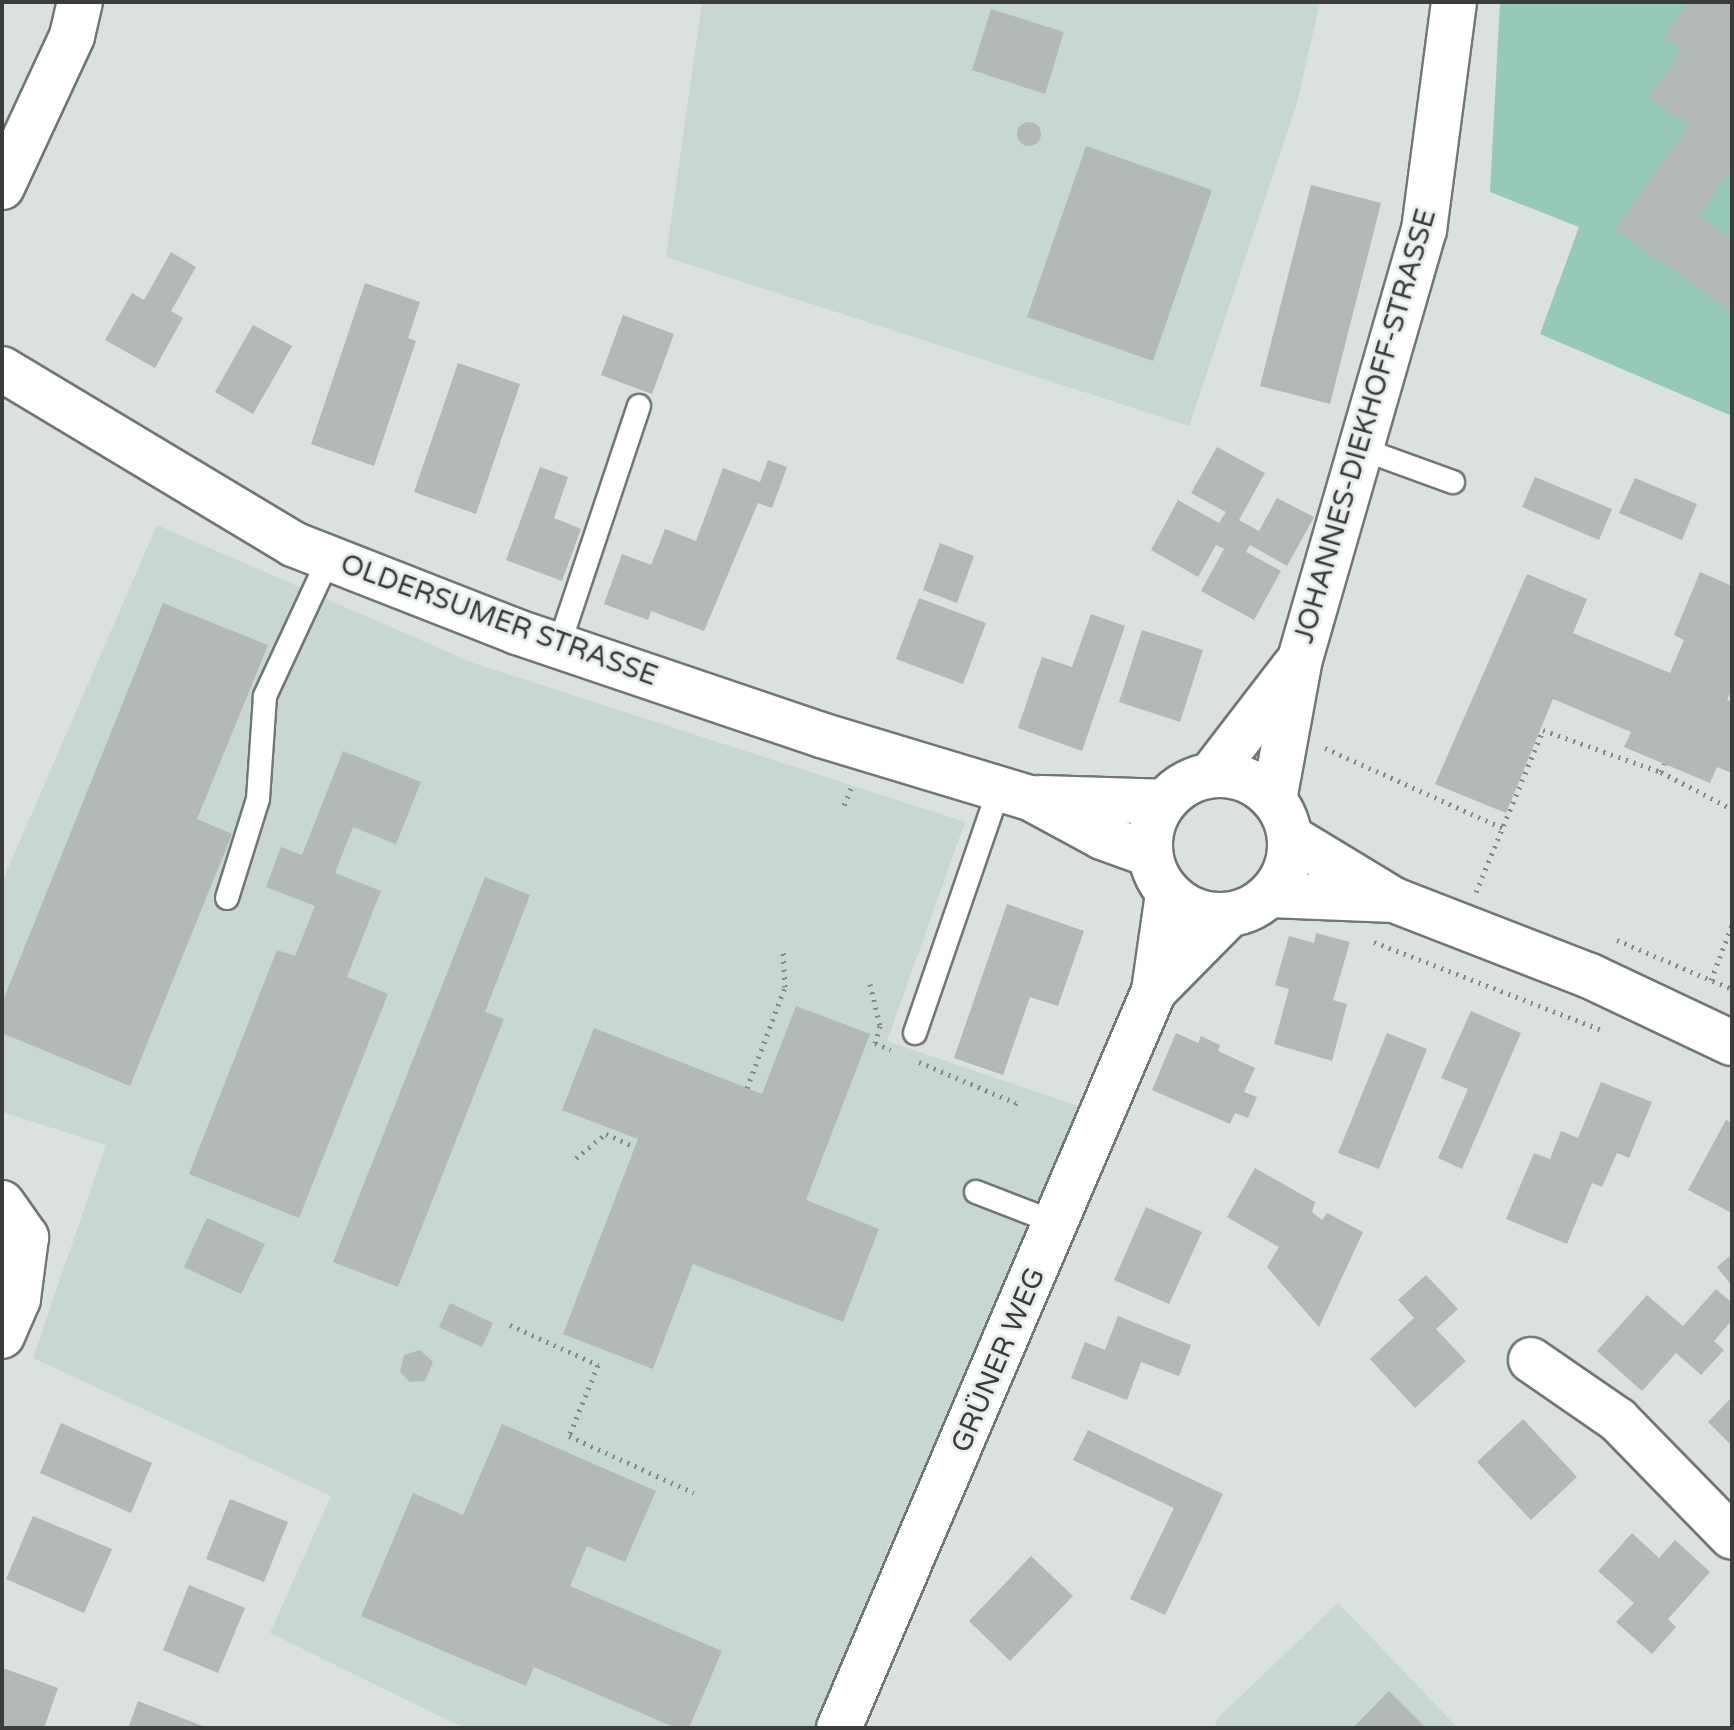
<!DOCTYPE html>
<meta charset="utf-8">
<style>
body{margin:0}
#map{position:relative;width:1734px;height:1730px;overflow:hidden;background:#dae1de;font-family:"Varela Round",sans-serif}
div>[style]{position:absolute}
.built>*{inset:0;background:#c8d7d0}
.green>*{inset:0;background:#97cab6}
.building>*{inset:0;background:#b2b9b6}
.round{border-radius:50%}
.path>*{height:5px;margin-top:-2.5px;transform-origin:0;background:repeating-linear-gradient(90deg,#848987 0 2px,transparent 0 8px)}
.roads{filter:drop-shadow(2px 0 #717774) drop-shadow(-2px 0 #717774) drop-shadow(0 2px #717774) drop-shadow(0 -2px #717774)}
.service>*{height:22px;margin:-11px;padding:0 11px;transform-origin:11px;border-radius:11px;background:#fff}
.minor>*{height:44px;margin:-22px;padding:0 22px;transform-origin:22px;border-radius:22px;background:#fff}
.tertiary>*{height:44px;margin:-22px;padding:0 22px;transform-origin:22px;border-radius:22px;background:#fff}
.secondary>*{height:44px;margin:-22px;padding:0 22px;transform-origin:22px;border-radius:22px;background:#fff}
.secondary>.ring{margin:-22px;padding:0;box-sizing:content-box;background:none;border:44px solid #fff;border-radius:50%}
span{translate:-50% -50%;white-space:nowrap;text-align:center;line-height:1.15;-webkit-text-stroke:6px #e7eeeb;paint-order:stroke}
.street-label{font-size:28px;color:#3a3d3c}
.frame{position:absolute;inset:0;border:4px solid #3a3d3c;pointer-events:none}
</style>
<div id="map">
<div class="built">
<div style="clip-path:polygon(702px 2px,1320px 2px,1297px 103px,1189px 426px,666px 257px)"></div>
<div style="clip-path:polygon(157px 525px,473px 663px,965px 822px,887px 1041px,1084px 1108px,889px 1546px,817px 1728px,464px 1728px,270px 1633px,331px 1496px,33px 1358px,106px 1145px,2px 1112px,2px 882px)"></div>
<div style="clip-path:polygon(1338px 1603px,1458px 1728px,1214px 1728px,1218px 1718px)"></div>
</div>
<div class="green">
<div style="clip-path:polygon(1500px 2px,1732px 2px,1732px 416px,1540px 334px,1579px 227px,1490px 192px)"></div>
</div>
<div class="building">
<div style="clip-path:polygon(1688px 2px,1732px 2px,1732px 75px,1727px 81px,1732px 85px,1732px 168px,1699px 215px,1732px 238px,1732px 311px,1615px 229px,1688px 125px,1649px 97px,1682px 49px,1663px 37px)"></div>
<div style="clip-path:polygon(991px 9px,1064px 32px,1045px 94px,972px 70px)"></div>
<div class="round" style="left:1017px;top:122px;width:24px;height:24px"></div>
<div style="clip-path:polygon(1086px 146px,1212px 190px,1153px 361px,1027px 317px)"></div>
<div style="clip-path:polygon(1311px 185px,1381px 203px,1330px 404px,1260px 386px)"></div>
<div style="clip-path:polygon(171px 252px,196px 267px,171px 311px,183px 318px,155px 368px,105px 340px,132px 293px,144px 300px)"></div>
<div style="clip-path:polygon(365px 283px,420px 302px,408px 338px,416px 341px,374px 466px,311px 444px)"></div>
<div style="clip-path:polygon(623px 315px,674px 334px,652px 394px,601px 375px)"></div>
<div style="clip-path:polygon(253px 325px,292px 346px,253px 414px,215px 392px)"></div>
<div style="clip-path:polygon(458px 363px,520px 384px,476px 514px,414px 492px)"></div>
<div style="clip-path:polygon(1217px 447px,1265px 473px,1239px 520px,1259px 531px,1277px 498px,1314px 517px,1287px 566px,1250px 545px,1246px 552px,1281px 571px,1254px 620px,1201px 591px,1224px 549px,1216px 545px,1198px 577px,1151px 550px,1178px 500px,1219px 523px,1226px 512px,1191px 493px)"></div>
<div style="clip-path:polygon(768px 460px,787px 467px,772px 508px,758px 503px,704px 631px,651px 611px,648px 620px,604px 604px,622px 554px,651px 565px,665px 529px,696px 541px,723px 468px,760px 482px)"></div>
<div style="clip-path:polygon(540px 467px,568px 477px,554px 518px,581px 529px,562px 581px,506px 560px)"></div>
<div style="clip-path:polygon(1535px 477px,1612px 509px,1599px 540px,1522px 507px)"></div>
<div style="clip-path:polygon(1635px 478px,1697px 504px,1682px 540px,1619px 513px)"></div>
<div style="clip-path:polygon(940px 543px,974px 556px,957px 603px,923px 590px)"></div>
<div style="clip-path:polygon(1700px 572px,1732px 586px,1732px 689px,1727px 700px,1732px 702px,1732px 773px,1717px 767px,1710px 783px,1624px 747px,1631px 732px,1553px 699px,1506px 813px,1435px 784px,1527px 574px,1587px 599px,1573px 633px,1670px 673px,1684px 640px,1674px 635px)"></div>
<div style="clip-path:polygon(919px 598px,986px 623px,963px 684px,896px 659px)"></div>
<div style="clip-path:polygon(163px 603px,268px 645px,197px 819px,232px 834px,130px 1086px,2px 1033px,2px 1003px)"></div>
<div style="clip-path:polygon(1091px 614px,1125px 626px,1082px 751px,1018px 728px,1042px 657px,1072px 667px)"></div>
<div style="clip-path:polygon(1142px 630px,1203px 650px,1180px 722px,1119px 702px)"></div>
<div style="clip-path:polygon(343px 751px,421px 782px,396px 844px,353px 827px,335px 873px,381px 891px,347px 977px,388px 994px,299px 1218px,189px 1174px,277px 950px,295px 956px,315px 906px,266px 887px,281px 847px,302px 855px)"></div>
<div style="clip-path:polygon(485px 877px,530px 895px,485px 1012px,504px 1019px,398px 1287px,333px 1262px)"></div>
<div style="clip-path:polygon(1007px 904px,1084px 931px,1058px 1006px,1030px 997px,1003px 1075px,954px 1058px)"></div>
<div style="clip-path:polygon(1316px 933px,1350px 942px,1333px 1000px,1347px 1004px,1332px 1061px,1274px 1044px,1289px 989px,1275px 985px,1289px 936px,1314px 943px)"></div>
<div style="clip-path:polygon(796px 1006px,870px 1034px,806px 1200px,879px 1229px,843px 1322px,693px 1264px,653px 1369px,563px 1334px,638px 1139px,562px 1110px,594px 1028px,762px 1094px)"></div>
<div style="clip-path:polygon(1471px 1011px,1521px 1033px,1462px 1169px,1438px 1158px,1468px 1089px,1441px 1078px)"></div>
<div style="clip-path:polygon(1176px 1033px,1198px 1043px,1201px 1036px,1220px 1045px,1218px 1051px,1255px 1068px,1244px 1092px,1257px 1097px,1248px 1118px,1235px 1113px,1230px 1124px,1152px 1090px)"></div>
<div style="clip-path:polygon(1387px 1033px,1427px 1049px,1379px 1169px,1338px 1153px)"></div>
<div style="clip-path:polygon(1601px 1082px,1652px 1102px,1629px 1158px,1617px 1153px,1602px 1187px,1592px 1183px,1567px 1244px,1506px 1219px,1534px 1153px,1550px 1159px,1561px 1131px,1578px 1138px)"></div>
<div style="clip-path:polygon(1726px 1120px,1732px 1123px,1732px 1213px,1688px 1190px)"></div>
<div style="clip-path:polygon(1255px 1168px,1315px 1202px,1312px 1212px,1322px 1220px,1327px 1213px,1363px 1232px,1319px 1327px,1267px 1267px,1279px 1247px,1227px 1217px)"></div>
<div style="clip-path:polygon(1146px 1207px,1202px 1232px,1169px 1304px,1114px 1280px)"></div>
<div style="clip-path:polygon(207px 1218px,265px 1244px,241px 1294px,184px 1267px)"></div>
<div style="clip-path:polygon(1732px 1254px,1732px 1286px,1717px 1267px)"></div>
<div style="clip-path:polygon(1426px 1275px,1458px 1309px,1436px 1329px,1466px 1361px,1415px 1408px,1370px 1359px,1414px 1318px,1398px 1300px)"></div>
<div style="clip-path:polygon(1716px 1289px,1732px 1303px,1732px 1320px,1714px 1341px,1724px 1350px,1701px 1375px,1676px 1353px,1642px 1391px,1597px 1351px,1647px 1295px,1683px 1326px)"></div>
<div style="clip-path:polygon(450px 1303px,493px 1323px,482px 1347px,439px 1327px)"></div>
<div style="clip-path:polygon(1118px 1316px,1191px 1345px,1179px 1376px,1141px 1362px,1127px 1400px,1071px 1378px,1085px 1342px,1105px 1350px)"></div>
<div style="clip-path:polygon(420px 1350px,433px 1362px,425px 1381px,410px 1382px,400px 1372px,404px 1355px)"></div>
<div style="clip-path:polygon(1732px 1397px,1732px 1446px,1708px 1422px)"></div>
<div style="clip-path:polygon(1523px 1419px,1577px 1477px,1531px 1520px,1477px 1462px)"></div>
<div style="clip-path:polygon(61px 1423px,152px 1463px,131px 1513px,40px 1473px)"></div>
<div style="clip-path:polygon(502px 1424px,656px 1491px,625px 1562px,587px 1546px,570px 1586px,722px 1651px,689px 1728px,676px 1728px,534px 1667px,526px 1686px,361px 1616px,413px 1493px,463px 1515px)"></div>
<div style="clip-path:polygon(1088px 1430px,1223px 1494px,1165px 1615px,1130px 1599px,1174px 1508px,1073px 1460px)"></div>
<div style="clip-path:polygon(230px 1499px,288px 1522px,264px 1582px,206px 1559px)"></div>
<div style="clip-path:polygon(33px 1516px,112px 1549px,84px 1613px,6px 1579px)"></div>
<div style="clip-path:polygon(1632px 1533px,1659px 1558px,1675px 1540px,1710px 1572px,1668px 1619px,1676px 1627px,1652px 1654px,1616px 1622px,1634px 1603px,1598px 1571px)"></div>
<div style="clip-path:polygon(1031px 1556px,1073px 1596px,1010px 1661px,969px 1621px)"></div>
<div style="clip-path:polygon(189px 1585px,245px 1608px,218px 1673px,163px 1650px)"></div>
<div style="clip-path:polygon(3px 1668px,58px 1688px,44px 1728px,2px 1728px)"></div>
<div style="clip-path:polygon(1389px 1691px,1426px 1728px,1353px 1728px)"></div>
<div style="clip-path:polygon(138px 1701px,208px 1728px,128px 1728px)"></div>
</div>
<div class="path">
<div style="left:1325px;top:748px;width:195px;rotate:24.2deg"></div>
<div style="left:1661px;top:772px;width:9px;rotate:-69deg"></div>
<div style="left:844px;top:805px;width:23px;rotate:-67deg"></div>
<div style="left:1476px;top:892px;width:175px;rotate:-67.5deg"></div>
<div style="left:1543px;top:730px;width:125px;rotate:19.6deg"></div>
<div style="left:1661px;top:772px;width:80px;rotate:27.5deg"></div>
<div style="left:1617px;top:940px;width:125px;rotate:23.1deg"></div>
<div style="left:1374px;top:942px;width:242px;rotate:21.1deg"></div>
<div style="left:1711px;top:980px;width:59px;rotate:-69.1deg"></div>
<div style="left:870px;top:984px;width:43px;rotate:76.6deg"></div>
<div style="left:880px;top:1026px;width:18px;rotate:106deg"></div>
<div style="left:875px;top:1043px;width:17px;rotate:24deg"></div>
<div style="left:919px;top:1062px;width:105px;rotate:22.9deg"></div>
<div style="left:1016px;top:1103px;width:4px;rotate:117deg"></div>
<div style="left:747px;top:1088px;width:108px;rotate:-69.4deg"></div>
<div style="left:785px;top:987px;width:37px;rotate:-93deg"></div>
<div style="left:576px;top:1158px;width:38px;rotate:-39deg"></div>
<div style="left:606px;top:1134px;width:32px;rotate:24deg"></div>
<div style="left:510px;top:1325px;width:97px;rotate:24.4deg"></div>
<div style="left:598px;top:1365px;width:77px;rotate:112.2deg"></div>
<div style="left:569px;top:1436px;width:137px;rotate:24.5deg"></div>
</div>
<div class="roads">
<div class="service">
<div style="left:1359px;top:448px;width:100px;rotate:19.9deg"></div>
<div style="left:559px;top:645px;width:252px;rotate:-71.5deg"></div>
<div style="left:227px;top:898px;width:104px;rotate:-72.6deg"></div>
<div style="left:258px;top:799px;width:103px;rotate:-86.1deg"></div>
<div style="left:265px;top:696px;width:152px;rotate:-65.1deg"></div>
<div style="left:915px;top:1033px;width:258px;rotate:-71deg"></div>
<div style="left:976px;top:1192px;width:86px;rotate:21.2deg"></div>
</div>
<div class="minor">
<div style="left:2px;top:187px;width:166px;rotate:-65.1deg"></div>
<div style="left:72px;top:36px;width:35px;rotate:-77deg"></div>
<div style="left:1154px;top:991px;width:105px;rotate:-45.4deg"></div>
<div style="left:2px;top:1203px;width:42px;rotate:54.8deg"></div>
<div style="left:26px;top:1237px;width:63px;rotate:97.4deg"></div>
<div style="left:18px;top:1299px;width:40px;rotate:113.4deg"></div>
<div style="left:1531px;top:1360px;width:106px;rotate:34.6deg"></div>
<div style="left:1618px;top:1420px;width:163px;rotate:45.7deg"></div>
<div style="left:839px;top:1728px;width:801px;rotate:-66.86deg"></div>
<div style="left:1154px;top:991px;width:98px;rotate:-81.8deg"></div>
</div>
<div class="tertiary">
<div style="left:1211px;top:775px;width:136px;rotate:-52.5deg"></div>
<div style="left:1274px;top:800px;width:143px;rotate:-79.6deg"></div>
<div style="left:1300px;top:659px;width:447px;rotate:-73.9deg"></div>
<div style="left:1424px;top:230px;width:230px;rotate:-82.5deg"></div>
</div>
<div class="secondary">
<div style="left:2px;top:369px;width:340px;rotate:31deg"></div>
<div style="left:293px;top:544px;width:241px;rotate:21.4deg"></div>
<div style="left:517px;top:632px;width:321px;rotate:18.7deg"></div>
<div style="left:821px;top:735px;width:218px;rotate:16.8deg"></div>
<div style="left:1030px;top:798px;width:82px;rotate:28.4deg"></div>
<div style="left:1102px;top:837px;width:50px;rotate:19.9deg"></div>
<div class="ring" style="left:1150px;top:775px;width:96px;height:96px"></div>
<div style="left:1040px;top:798px;width:124px;rotate:1.8deg"></div>
<div style="left:1290px;top:837px;width:122px;rotate:31.2deg"></div>
<div style="left:1394px;top:900px;width:210px;rotate:21.2deg"></div>
<div style="left:1590px;top:976px;width:157px;rotate:25.3deg"></div>
<div style="left:1270px;top:895px;width:124px;rotate:2.3deg"></div>
</div>
</div>
<div class="street-label">
<span style="left:1365px;top:426px;rotate:-74deg">JOHANNES-DIEKHOFF-STRASSE</span>
<span style="left:499px;top:620px;rotate:20deg">OLDERSUMER STRASSE</span>
<span style="left:998px;top:1360px;rotate:-67deg">GRÜNER WEG</span>
</div>
<div class="frame"></div>
</div>
